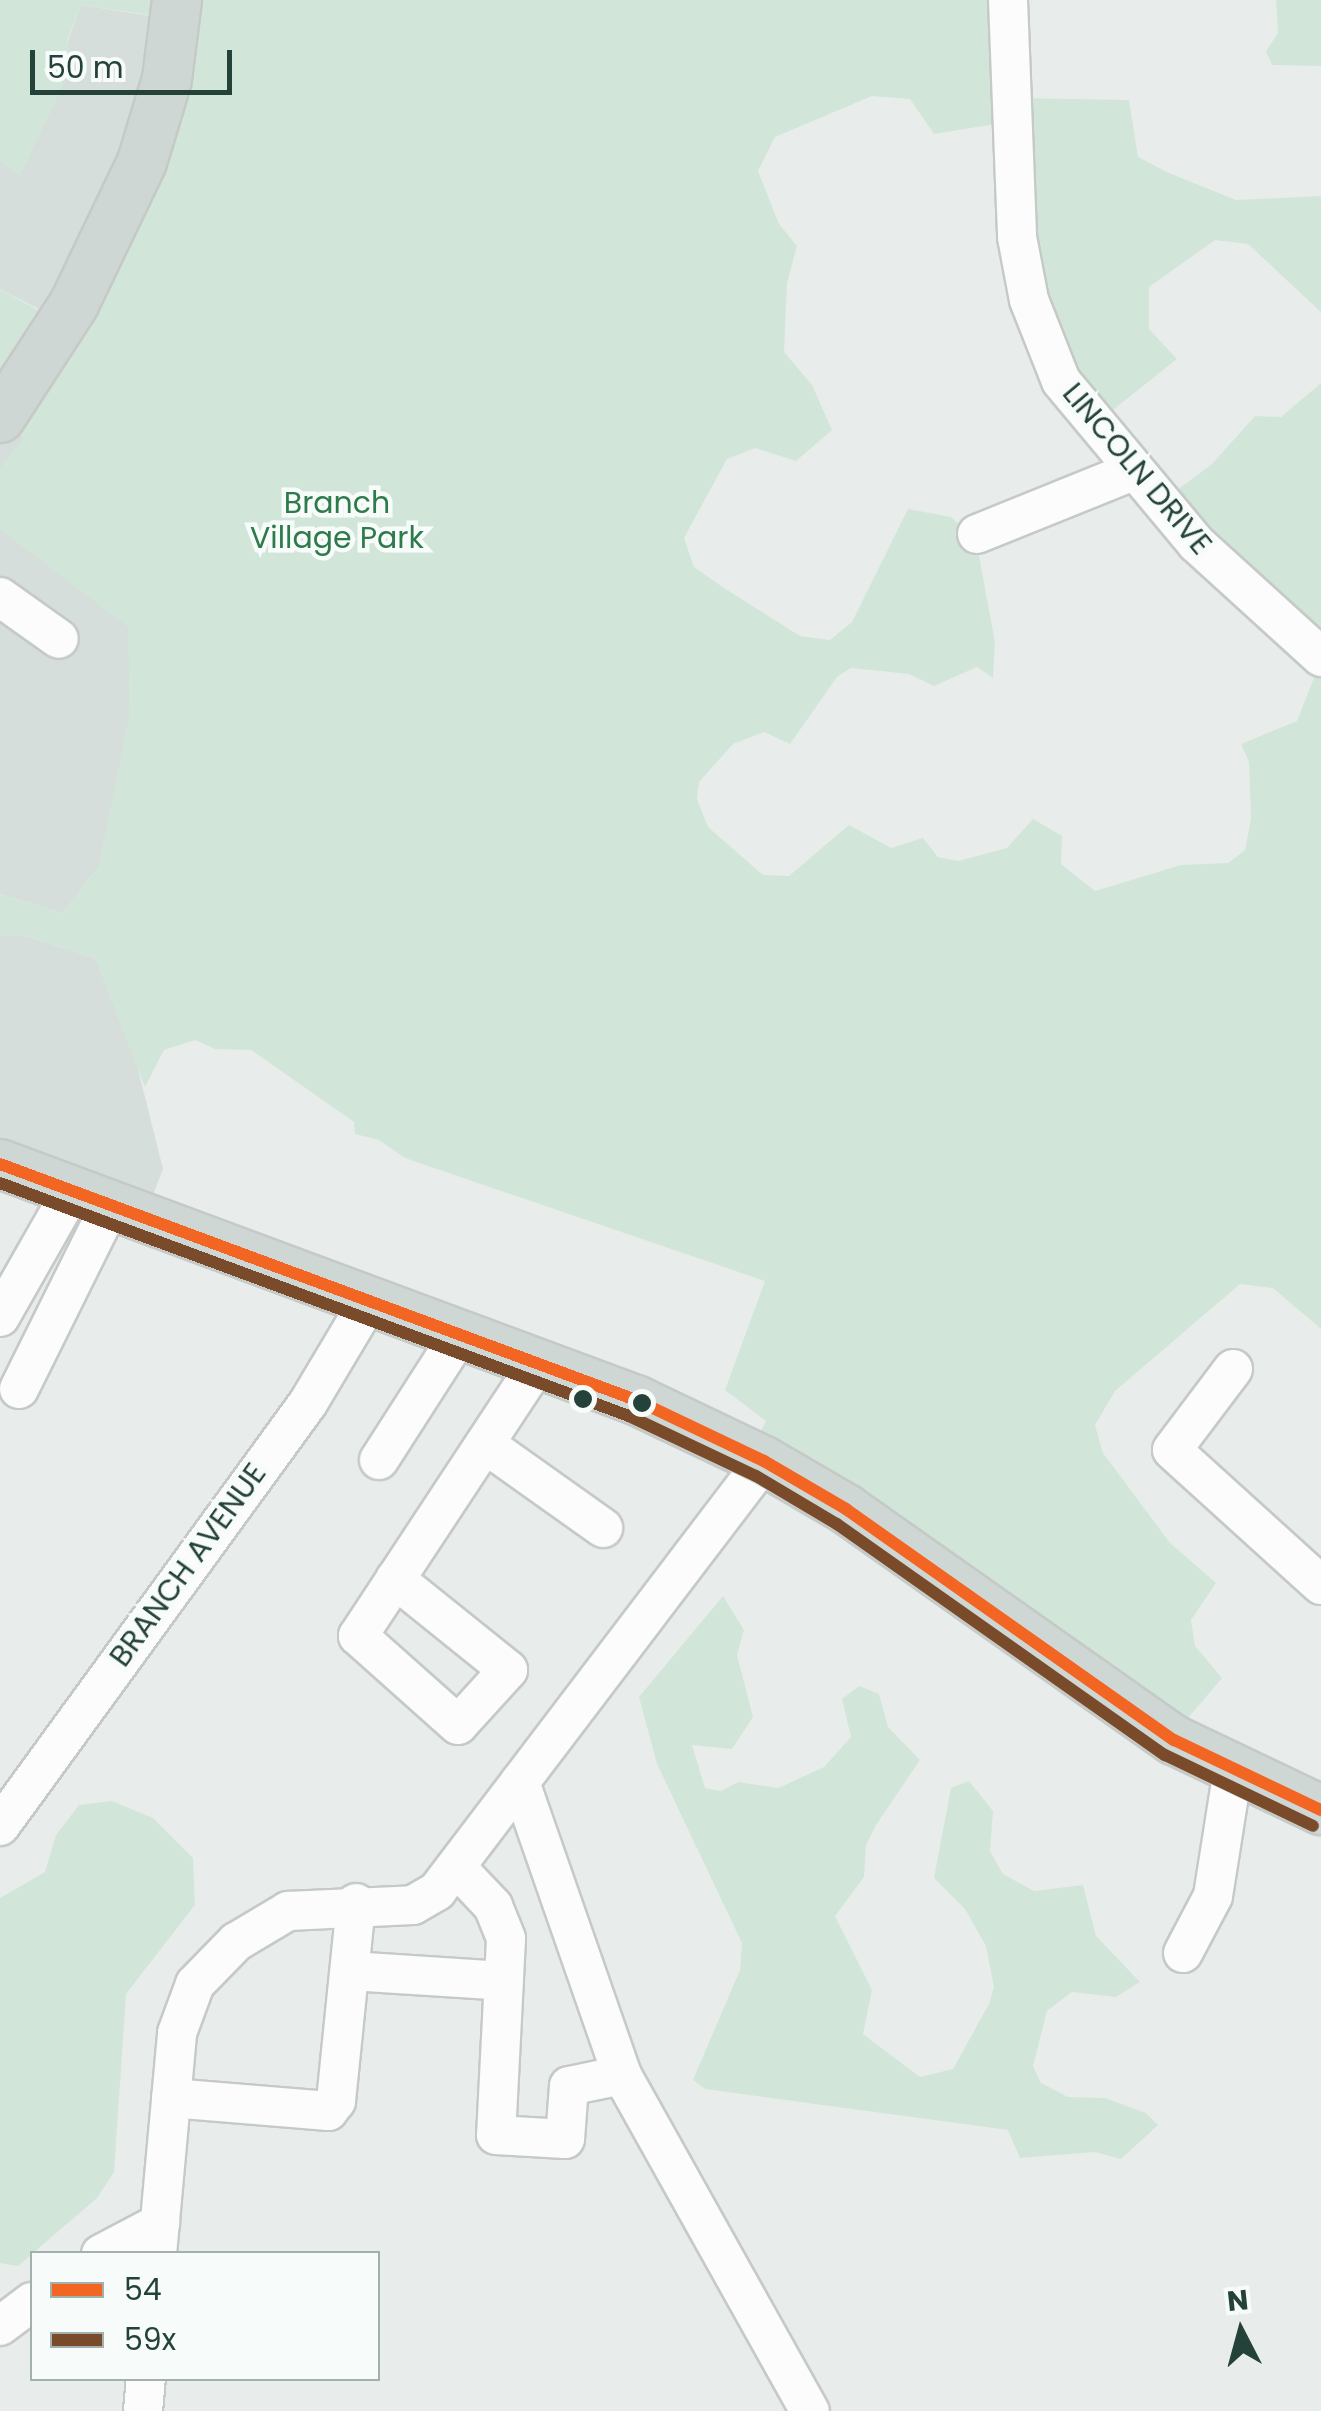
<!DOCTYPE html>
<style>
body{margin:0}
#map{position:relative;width:1321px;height:2411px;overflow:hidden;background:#e8edeb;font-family:Poppins,sans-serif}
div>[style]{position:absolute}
.built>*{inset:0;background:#d6dedb}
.green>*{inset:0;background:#d1e6d8}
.roads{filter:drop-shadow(2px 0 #c5cac8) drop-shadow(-2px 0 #c5cac8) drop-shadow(0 2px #c5cac8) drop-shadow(0 -2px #c5cac8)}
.minor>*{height:38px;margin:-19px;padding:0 19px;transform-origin:19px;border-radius:19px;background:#fcfcfc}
.major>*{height:48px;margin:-24px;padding:0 24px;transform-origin:24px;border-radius:24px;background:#cfd7d5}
.bus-1>*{height:12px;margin:-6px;padding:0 6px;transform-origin:6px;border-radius:6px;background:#f26522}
.bus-2>*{height:12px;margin:-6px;padding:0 6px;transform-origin:6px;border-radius:6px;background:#7a4b2a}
.dots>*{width:28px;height:28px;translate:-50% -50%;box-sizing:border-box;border:5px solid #f7fbf9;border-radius:50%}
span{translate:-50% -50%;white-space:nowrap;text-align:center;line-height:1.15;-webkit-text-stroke:9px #f7fbf9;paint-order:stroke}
.street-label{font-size:30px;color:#24423a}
.park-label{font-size:30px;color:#2d7a4b}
.legend{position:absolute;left:30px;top:2251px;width:350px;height:130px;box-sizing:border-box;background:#f7fbf9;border:2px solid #a3b1ad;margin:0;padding:12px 18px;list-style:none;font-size:30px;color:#24423a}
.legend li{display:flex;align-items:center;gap:20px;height:50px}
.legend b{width:50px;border:2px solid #a3b1ad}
.north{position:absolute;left:1191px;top:2281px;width:100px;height:100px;-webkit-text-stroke:8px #f7fbf9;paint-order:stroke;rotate:354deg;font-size:28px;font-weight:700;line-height:40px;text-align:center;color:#24423a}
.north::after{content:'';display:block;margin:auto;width:35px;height:45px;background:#24423a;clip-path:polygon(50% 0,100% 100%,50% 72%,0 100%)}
.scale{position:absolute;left:30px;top:50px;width:202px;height:45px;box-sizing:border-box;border:5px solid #24423a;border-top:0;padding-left:12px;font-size:30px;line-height:35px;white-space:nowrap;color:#24423a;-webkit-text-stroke:8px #f7fbf9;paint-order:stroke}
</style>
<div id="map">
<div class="built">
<div style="clip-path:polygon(81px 5px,170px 19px,172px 31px,52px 316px,0 289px,0 161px,20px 175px)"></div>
<div style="clip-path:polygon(0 419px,30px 442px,128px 595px,130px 712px,122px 767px,99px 866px,63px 913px,0 894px)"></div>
<div style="clip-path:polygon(19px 934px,95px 958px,130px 1037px,163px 1169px,141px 1226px,0 1176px,0 936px)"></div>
</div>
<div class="green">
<div style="clip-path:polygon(0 0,1009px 0,1011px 98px,1129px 100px,1138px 157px,1169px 173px,1236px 200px,1321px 196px,1321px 312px,1248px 244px,1215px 240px,1149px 287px,1149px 329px,1177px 359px,1099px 421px,1060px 378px,1008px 122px,934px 134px,910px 99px,872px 96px,775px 137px,758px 171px,779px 224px,797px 246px,787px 283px,784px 352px,812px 385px,832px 430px,796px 461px,755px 448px,727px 459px,684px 538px,694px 567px,724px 588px,800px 636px,830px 640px,852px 622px,908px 509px,951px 517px,976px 540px,995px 642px,993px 678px,977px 667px,934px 686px,909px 674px,851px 668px,837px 677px,790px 744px,764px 732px,733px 744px,699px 782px,697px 799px,708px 827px,763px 875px,789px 876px,849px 825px,891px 848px,923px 838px,938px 857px,958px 861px,1007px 848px,1033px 819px,1062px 836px,1061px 864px,1095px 891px,1181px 865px,1228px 863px,1245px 850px,1251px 819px,1249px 762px,1241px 744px,1297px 721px,1321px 660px,1321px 1329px,1273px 1288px,1240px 1284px,1115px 1391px,1095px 1425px,1103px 1453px,1170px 1543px,1216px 1583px,1191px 1620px,1195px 1646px,1222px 1678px,1172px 1737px,746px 1458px,766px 1421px,725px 1390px,765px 1281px,405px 1158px,379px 1140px,355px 1134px,354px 1122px,251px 1050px,215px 1049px,195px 1040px,164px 1050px,145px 1087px,95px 958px,19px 934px,0 937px,0 894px,63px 913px,99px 866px,130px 712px,128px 627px,0 529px,0 468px,24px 438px,0 419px,0 289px,59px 322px,170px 18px,81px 5px,67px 42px,74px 63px,20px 175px,0 161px)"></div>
<div style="clip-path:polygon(1276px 0,1321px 0,1321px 66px,1272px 65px,1266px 51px,1278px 33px)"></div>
<div style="clip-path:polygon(1321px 383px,1321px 656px,1164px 500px,1212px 464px,1255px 416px,1281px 417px)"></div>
<div style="clip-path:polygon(723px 1596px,744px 1630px,737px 1655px,753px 1717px,732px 1749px,692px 1745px,705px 1788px,721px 1791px,738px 1782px,778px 1788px,824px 1767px,851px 1737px,842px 1699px,859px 1686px,879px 1694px,888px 1727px,920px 1760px,876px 1825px,866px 1845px,864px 1877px,835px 1916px,872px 1990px,863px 2034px,920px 2077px,953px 2069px,989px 2004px,994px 1987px,986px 1946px,965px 1909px,934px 1878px,951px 1788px,969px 1781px,993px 1811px,990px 1851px,1003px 1874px,1034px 1891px,1083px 1885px,1096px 1936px,1140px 1982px,1116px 1997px,1072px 1992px,1047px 2011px,1033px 2066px,1041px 2083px,1068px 2097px,1105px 2098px,1146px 2113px,1158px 2125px,1121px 2159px,1095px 2152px,1020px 2158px,1008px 2130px,705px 2089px,693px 2080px,740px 1970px,742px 1943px,657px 1764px,639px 1697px)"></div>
<div style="clip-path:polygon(112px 1801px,153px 1818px,193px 1858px,195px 1905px,126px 1994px,114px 2172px,97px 2198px,18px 2266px,0 2263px,0 1898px,45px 1872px,56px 1835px,79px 1805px)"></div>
</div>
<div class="roads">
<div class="minor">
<div style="left:1008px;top:0;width:237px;rotate:87.8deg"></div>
<div style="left:1017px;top:237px;width:64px;rotate:79.2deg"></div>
<div style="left:1029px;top:300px;width:87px;rotate:68.4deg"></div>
<div style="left:1061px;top:381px;width:212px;rotate:50.2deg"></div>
<div style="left:1197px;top:544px;width:168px;rotate:42.3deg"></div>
<div style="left:977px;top:534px;width:168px;rotate:-22deg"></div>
<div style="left:0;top:597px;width:72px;rotate:35.4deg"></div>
<div style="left:0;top:1317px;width:146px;rotate:-60.4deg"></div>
<div style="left:1233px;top:1369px;width:101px;rotate:127deg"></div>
<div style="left:1172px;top:1450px;width:201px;rotate:42.2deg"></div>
<div style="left:19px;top:1389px;width:207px;rotate:-63.6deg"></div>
<div style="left:485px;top:1444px;width:145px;rotate:35.4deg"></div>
<div style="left:379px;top:1460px;width:150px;rotate:-57.3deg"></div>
<div style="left:395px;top:1579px;width:145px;rotate:38.8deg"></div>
<div style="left:508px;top:1670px;width:74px;rotate:132.3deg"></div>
<div style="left:458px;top:1725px;width:134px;rotate:-138.3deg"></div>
<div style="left:358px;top:1636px;width:327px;rotate:-56.6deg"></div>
<div style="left:520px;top:1782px;width:310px;rotate:70.8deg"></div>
<div style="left:622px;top:2075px;width:385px;rotate:60.8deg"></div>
<div style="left:0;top:1826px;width:523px;rotate:-53.94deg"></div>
<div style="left:308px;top:1403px;width:121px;rotate:-59.2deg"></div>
<div style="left:456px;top:1867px;width:54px;rotate:46.5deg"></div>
<div style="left:493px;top:1906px;width:35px;rotate:68deg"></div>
<div style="left:506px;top:1939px;width:196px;rotate:92.9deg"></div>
<div style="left:496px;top:2135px;width:69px;rotate:3.3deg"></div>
<div style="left:565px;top:2139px;width:53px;rotate:-85.7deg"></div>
<div style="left:569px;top:2086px;width:54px;rotate:-11.7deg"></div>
<div style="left:1183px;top:1953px;width:64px;rotate:-62.2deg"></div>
<div style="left:1213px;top:1896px;width:128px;rotate:-81deg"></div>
<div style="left:350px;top:1971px;width:154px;rotate:3.7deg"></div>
<div style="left:171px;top:2098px;width:158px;rotate:4.7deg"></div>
<div style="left:328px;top:2111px;width:13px;rotate:-51deg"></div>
<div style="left:336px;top:2101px;width:199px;rotate:-84.2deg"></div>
<div style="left:101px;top:2254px;width:67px;rotate:-27.7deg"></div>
<div style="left:157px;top:2254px;width:222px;rotate:-84.8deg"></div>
<div style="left:177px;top:2033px;width:52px;rotate:-69.8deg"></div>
<div style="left:195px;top:1984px;width:59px;rotate:-45.7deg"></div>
<div style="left:236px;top:1942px;width:61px;rotate:-30.8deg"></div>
<div style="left:288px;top:1911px;width:125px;rotate:-2.7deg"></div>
<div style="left:413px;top:1905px;width:28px;rotate:-30deg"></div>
<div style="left:437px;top:1891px;width:540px;rotate:-52.75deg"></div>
<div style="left:0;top:2326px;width:40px;rotate:-37deg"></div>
<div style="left:143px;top:2411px;width:33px;rotate:-85deg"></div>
</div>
<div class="major">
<div style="left:0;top:418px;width:136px;rotate:-57deg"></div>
<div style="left:74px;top:304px;width:157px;rotate:-64.4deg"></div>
<div style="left:142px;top:162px;width:87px;rotate:-73.2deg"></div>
<div style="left:167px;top:79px;width:80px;rotate:-82.8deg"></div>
<div style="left:0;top:1164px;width:678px;rotate:20.36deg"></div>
<div style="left:636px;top:1400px;width:142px;rotate:25.5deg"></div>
<div style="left:764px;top:1461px;width:95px;rotate:30.3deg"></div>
<div style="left:846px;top:1509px;width:401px;rotate:35.2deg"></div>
<div style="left:1174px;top:1740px;width:163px;rotate:25.5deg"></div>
</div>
</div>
<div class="bus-1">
<div style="left:0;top:1164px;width:678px;rotate:20.36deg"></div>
<div style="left:636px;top:1400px;width:142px;rotate:25.5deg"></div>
<div style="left:764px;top:1461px;width:95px;rotate:30.3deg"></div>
<div style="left:846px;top:1509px;width:401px;rotate:35.2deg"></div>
<div style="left:1174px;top:1740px;width:163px;rotate:25.5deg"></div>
</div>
<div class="bus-2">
<div style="left:0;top:1183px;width:671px;rotate:20.33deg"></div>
<div style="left:629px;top:1416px;width:140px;rotate:25.3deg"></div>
<div style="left:756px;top:1476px;width:94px;rotate:30.7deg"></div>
<div style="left:837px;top:1524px;width:401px;rotate:35.2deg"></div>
<div style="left:1165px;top:1755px;width:164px;rotate:25.6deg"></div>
</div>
<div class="dots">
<div style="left:583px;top:1399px;background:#24423a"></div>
<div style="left:642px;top:1403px;background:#24423a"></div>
</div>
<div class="street-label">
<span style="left:1137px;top:469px;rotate:50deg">LINCOLN DRIVE</span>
<span style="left:188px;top:1565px;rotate:-54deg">BRANCH AVENUE</span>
</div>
<div class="park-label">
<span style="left:337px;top:520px">Branch<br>Village Park</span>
</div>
<ul class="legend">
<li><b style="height:12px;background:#f26522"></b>54</li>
<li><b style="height:12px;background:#7a4b2a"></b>59x</li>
</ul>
<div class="north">N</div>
<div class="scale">50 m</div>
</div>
